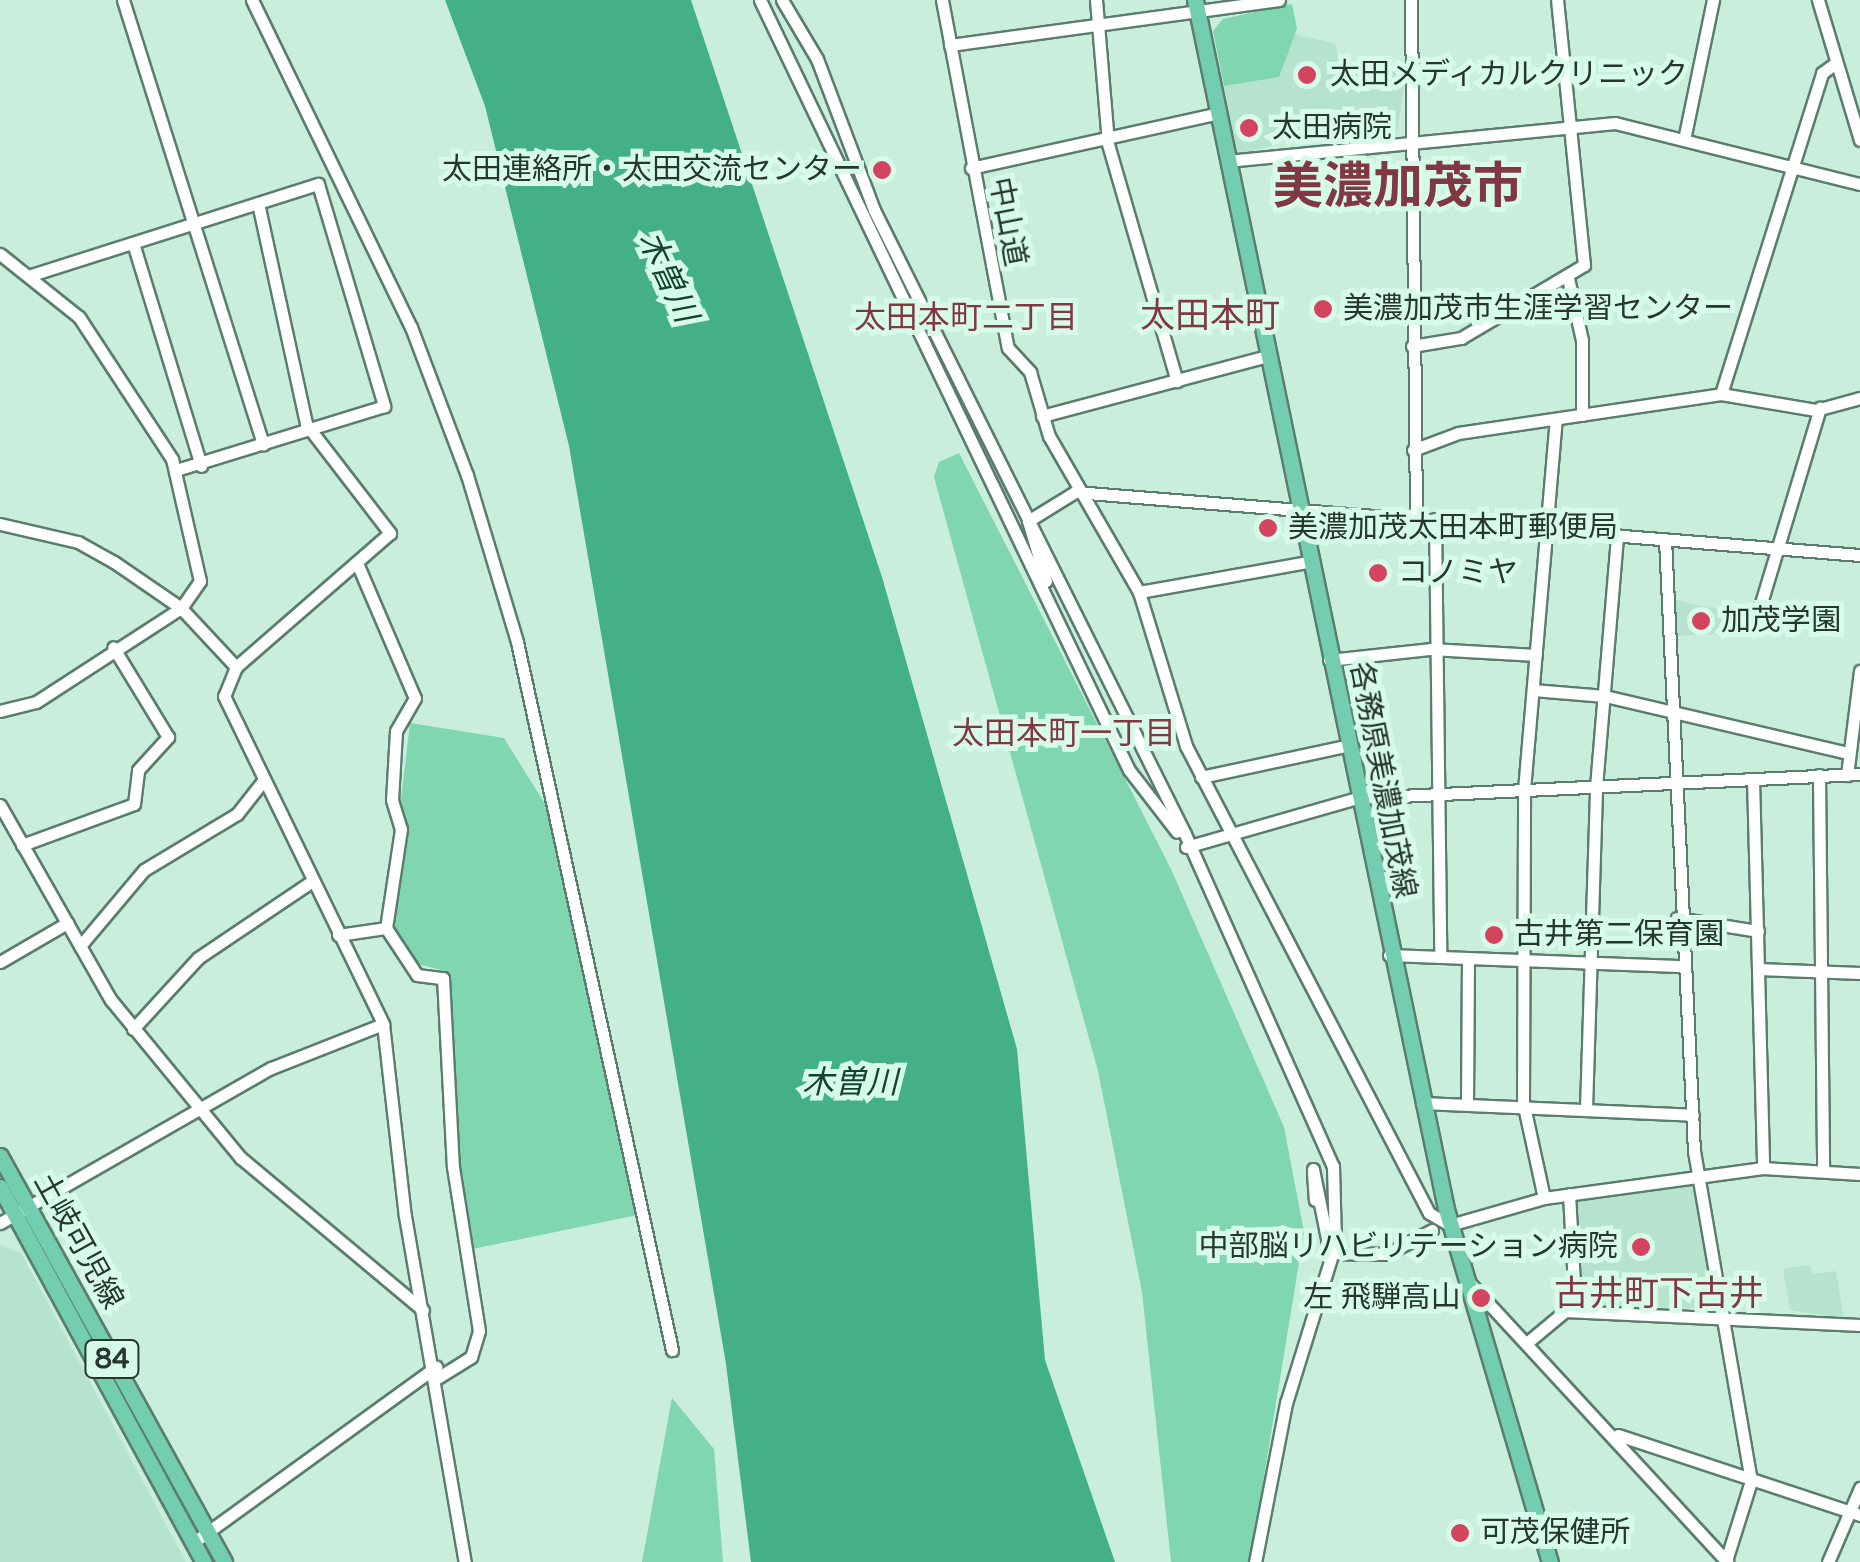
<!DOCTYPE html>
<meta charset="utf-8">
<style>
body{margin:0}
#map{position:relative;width:1860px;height:1562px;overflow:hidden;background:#c9eedc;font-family:"Varela Round","Noto Sans JP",sans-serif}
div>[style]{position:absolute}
.built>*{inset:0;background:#b6e3cd}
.green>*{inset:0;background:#7fd6af}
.water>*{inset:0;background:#43b185}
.roads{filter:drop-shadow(2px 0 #5b7d6d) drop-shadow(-2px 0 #5b7d6d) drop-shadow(0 2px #5b7d6d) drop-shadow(0 -2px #5b7d6d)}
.minor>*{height:11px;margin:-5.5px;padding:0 5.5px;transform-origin:5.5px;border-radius:5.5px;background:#fff}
.major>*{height:15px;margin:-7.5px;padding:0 7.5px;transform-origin:7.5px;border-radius:7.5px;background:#73ceb0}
.dots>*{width:28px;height:28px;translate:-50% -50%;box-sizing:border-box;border:5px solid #d6fce9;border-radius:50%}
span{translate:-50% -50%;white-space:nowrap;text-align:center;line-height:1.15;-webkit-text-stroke:10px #d6fce9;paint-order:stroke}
.shield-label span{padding:2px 8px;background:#d6fce9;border:2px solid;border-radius:8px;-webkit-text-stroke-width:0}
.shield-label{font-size:28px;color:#27362f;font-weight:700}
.poi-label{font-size:30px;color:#27362f}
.left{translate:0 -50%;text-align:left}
.right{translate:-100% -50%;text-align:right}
.street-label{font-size:30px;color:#27362f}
.water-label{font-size:32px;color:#154331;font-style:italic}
.neighbourhood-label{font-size:32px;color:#803842}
.quarter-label{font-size:35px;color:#803842}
.town-label{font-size:50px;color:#803842;font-weight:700}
</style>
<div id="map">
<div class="built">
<div style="clip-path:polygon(1294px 34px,1336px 44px,1339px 67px,1407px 71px,1396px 137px,1277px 133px,1277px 145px,1237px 154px,1224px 86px,1279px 77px)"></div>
<div style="clip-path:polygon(1671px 599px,1722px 610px,1729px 624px,1723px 634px,1671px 636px)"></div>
<div style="clip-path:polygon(1696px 1186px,1718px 1308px,1573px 1306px,1576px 1201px)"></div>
<div style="clip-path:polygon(0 1245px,21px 1253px,186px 1562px,0 1562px)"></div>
<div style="clip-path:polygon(1810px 1265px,1812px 1274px,1836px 1271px,1844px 1319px,1790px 1310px,1783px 1269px)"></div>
</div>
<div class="green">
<div style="clip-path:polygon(1292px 4px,1297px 29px,1279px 77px,1224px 86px,1213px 31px,1223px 19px)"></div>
<div style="clip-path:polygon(959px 453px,1171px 869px,1284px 1127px,1304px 1232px,1250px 1562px,1171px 1562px,1142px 1292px,1098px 1071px,934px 477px,939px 462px)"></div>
<div style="clip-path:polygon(410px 723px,504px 738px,560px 828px,647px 1213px,463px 1251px,445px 971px,418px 964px,386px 928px)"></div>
<div style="clip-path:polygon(672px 1398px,714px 1449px,723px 1562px,642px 1562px)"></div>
</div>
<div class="water">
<div style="clip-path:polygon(445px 0,691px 0,882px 577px,1017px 1049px,1045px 1360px,1115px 1562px,751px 1562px,726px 1364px,569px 446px,485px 106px)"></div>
</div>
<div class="roads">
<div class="minor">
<div style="left:123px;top:0;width:466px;rotate:72.5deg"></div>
<div style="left:252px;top:0;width:364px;rotate:64.1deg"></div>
<div style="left:411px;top:327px;width:158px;rotate:69.3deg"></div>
<div style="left:467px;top:475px;width:174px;rotate:73.3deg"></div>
<div style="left:517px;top:642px;width:725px;rotate:77.65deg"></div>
<div style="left:760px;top:0;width:854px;rotate:64.4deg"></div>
<div style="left:1129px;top:770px;width:78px;rotate:52.3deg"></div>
<div style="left:782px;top:0;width:69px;rotate:59.3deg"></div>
<div style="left:817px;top:59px;width:161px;rotate:69.3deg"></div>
<div style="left:874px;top:210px;width:697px;rotate:63.51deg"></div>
<div style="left:1185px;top:834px;width:363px;rotate:66deg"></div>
<div style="left:1333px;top:1166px;width:79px;rotate:88.5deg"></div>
<div style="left:1335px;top:1245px;width:165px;rotate:107.2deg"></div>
<div style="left:1286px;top:1403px;width:162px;rotate:101deg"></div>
<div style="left:942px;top:0;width:354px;rotate:79.3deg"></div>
<div style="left:1008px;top:348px;width:33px;rotate:47deg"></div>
<div style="left:1030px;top:372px;width:67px;rotate:73.5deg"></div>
<div style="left:1049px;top:436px;width:180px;rotate:60deg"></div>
<div style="left:1139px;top:592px;width:161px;rotate:73deg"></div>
<div style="left:1186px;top:746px;width:526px;rotate:62.51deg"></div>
<div style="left:1429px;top:1213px;width:24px;rotate:30deg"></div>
<div style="left:1450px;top:1225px;width:98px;rotate:-16deg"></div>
<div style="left:1544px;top:1198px;width:221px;rotate:-7.8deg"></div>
<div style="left:1763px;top:1168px;width:97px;rotate:3.5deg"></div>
<div style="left:1096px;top:0;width:144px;rotate:85.2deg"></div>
<div style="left:1108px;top:144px;width:247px;rotate:73.8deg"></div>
<div style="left:1411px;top:0;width:518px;rotate:89.45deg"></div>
<div style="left:1818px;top:0;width:146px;rotate:73.3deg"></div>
<div style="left:950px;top:45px;width:332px;rotate:-7.8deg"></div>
<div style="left:1685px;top:135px;width:138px;rotate:-78.3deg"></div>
<div style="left:1227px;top:161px;width:390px;rotate:-5.6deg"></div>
<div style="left:1615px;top:123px;width:252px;rotate:14deg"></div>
<div style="left:971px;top:168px;width:254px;rotate:-12.5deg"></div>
<div style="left:258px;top:203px;width:226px;rotate:77.7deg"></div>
<div style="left:306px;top:424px;width:138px;rotate:52.4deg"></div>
<div style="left:390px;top:533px;width:204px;rotate:139deg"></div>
<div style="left:236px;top:667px;width:31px;rotate:112deg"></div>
<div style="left:224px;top:696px;width:365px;rotate:64.1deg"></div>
<div style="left:383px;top:1024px;width:193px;rotate:83.5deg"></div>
<div style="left:405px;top:1216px;width:351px;rotate:80.2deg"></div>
<div style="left:133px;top:243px;width:233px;rotate:73deg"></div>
<div style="left:0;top:254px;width:101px;rotate:38.6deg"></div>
<div style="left:79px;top:317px;width:170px;rotate:56.8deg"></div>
<div style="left:172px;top:459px;width:125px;rotate:77.1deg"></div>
<div style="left:200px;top:581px;width:33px;rotate:125deg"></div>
<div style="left:181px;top:608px;width:173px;rotate:147deg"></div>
<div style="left:36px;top:702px;width:37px;rotate:166deg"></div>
<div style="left:31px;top:275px;width:301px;rotate:-17.6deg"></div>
<div style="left:318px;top:184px;width:232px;rotate:73.4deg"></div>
<div style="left:384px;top:406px;width:218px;rotate:162.9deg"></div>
<div style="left:1568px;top:278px;width:64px;rotate:77.3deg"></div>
<div style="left:1582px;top:340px;width:75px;rotate:90deg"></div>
<div style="left:1412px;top:346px;width:50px;rotate:-9.3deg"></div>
<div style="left:1461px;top:338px;width:143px;rotate:-30.7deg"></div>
<div style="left:1584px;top:265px;width:266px;rotate:-95.8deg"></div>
<div style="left:1721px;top:394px;width:337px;rotate:-72.5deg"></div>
<div style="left:1822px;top:73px;width:17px;rotate:-36deg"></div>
<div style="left:1042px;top:416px;width:234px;rotate:-14.9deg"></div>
<div style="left:1413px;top:450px;width:48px;rotate:-20.7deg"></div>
<div style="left:1458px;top:433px;width:266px;rotate:-8.4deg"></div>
<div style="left:1721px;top:394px;width:96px;rotate:9.6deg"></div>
<div style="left:1816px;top:410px;width:46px;rotate:-15.3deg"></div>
<div style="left:1435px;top:519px;width:438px;rotate:89.3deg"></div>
<div style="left:0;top:524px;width:80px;rotate:13deg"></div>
<div style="left:78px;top:542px;width:41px;rotate:29.1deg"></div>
<div style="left:114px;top:562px;width:81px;rotate:34.5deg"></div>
<div style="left:181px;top:608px;width:81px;rotate:47deg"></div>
<div style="left:1665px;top:539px;width:613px;rotate:87.29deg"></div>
<div style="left:1694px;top:1151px;width:335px;rotate:80.2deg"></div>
<div style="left:1751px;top:1481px;width:84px;rotate:107.4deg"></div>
<div style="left:357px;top:563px;width:147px;rotate:66.8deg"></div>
<div style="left:415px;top:698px;width:38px;rotate:120deg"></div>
<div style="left:396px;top:731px;width:69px;rotate:93.3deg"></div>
<div style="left:392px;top:800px;width:30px;rotate:73deg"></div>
<div style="left:401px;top:829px;width:100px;rotate:98.6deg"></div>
<div style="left:1046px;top:581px;width:63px;rotate:-106.7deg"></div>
<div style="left:1028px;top:521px;width:55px;rotate:-31.7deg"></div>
<div style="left:1075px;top:492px;width:788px;rotate:4.59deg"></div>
<div style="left:1139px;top:592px;width:172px;rotate:-10.1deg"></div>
<div style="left:1755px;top:623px;width:225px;rotate:-73.2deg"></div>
<div style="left:1329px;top:660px;width:103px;rotate:-6.2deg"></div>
<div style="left:1431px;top:649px;width:105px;rotate:3.3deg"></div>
<div style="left:1533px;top:690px;width:72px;rotate:4.8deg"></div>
<div style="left:1605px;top:696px;width:250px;rotate:13.2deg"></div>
<div style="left:1819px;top:775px;width:395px;rotate:89.4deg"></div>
<div style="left:1847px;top:775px;width:105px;rotate:-82.9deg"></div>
<div style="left:1201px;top:777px;width:148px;rotate:-12.1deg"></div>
<div style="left:1753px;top:779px;width:389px;rotate:88.5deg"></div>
<div style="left:0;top:805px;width:224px;rotate:60.4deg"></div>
<div style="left:111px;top:1000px;width:205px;rotate:50.6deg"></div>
<div style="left:241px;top:1158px;width:237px;rotate:39.9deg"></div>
<div style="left:22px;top:845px;width:119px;rotate:-20.1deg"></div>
<div style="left:134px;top:804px;width:34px;rotate:-83deg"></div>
<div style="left:138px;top:770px;width:45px;rotate:-47.7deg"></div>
<div style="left:168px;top:737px;width:105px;rotate:-121.4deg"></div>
<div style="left:1186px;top:847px;width:178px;rotate:-16deg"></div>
<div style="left:1357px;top:798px;width:504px;rotate:-2.73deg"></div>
<div style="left:1677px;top:918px;width:82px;rotate:9.1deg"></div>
<div style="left:338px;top:935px;width:49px;rotate:-8.3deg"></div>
<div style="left:386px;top:928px;width:56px;rotate:56.6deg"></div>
<div style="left:417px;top:975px;width:26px;rotate:7deg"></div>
<div style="left:443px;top:978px;width:189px;rotate:87deg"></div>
<div style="left:453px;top:1167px;width:166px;rotate:81deg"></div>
<div style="left:479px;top:1331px;width:27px;rotate:107deg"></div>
<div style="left:471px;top:1357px;width:39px;rotate:148deg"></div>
<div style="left:80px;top:946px;width:99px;rotate:-49.9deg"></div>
<div style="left:144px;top:870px;width:109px;rotate:-31.1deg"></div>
<div style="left:237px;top:814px;width:42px;rotate:-51.8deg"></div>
<div style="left:1389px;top:955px;width:289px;rotate:2.2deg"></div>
<div style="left:0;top:962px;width:78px;rotate:-30.2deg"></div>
<div style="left:1758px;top:969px;width:102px;rotate:2.2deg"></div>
<div style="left:133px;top:1029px;width:96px;rotate:-47.5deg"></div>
<div style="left:198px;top:958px;width:134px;rotate:-34deg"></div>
<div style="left:1422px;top:1103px;width:271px;rotate:2.5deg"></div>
<div style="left:1467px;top:1103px;width:145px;rotate:-89.6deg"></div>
<div style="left:1586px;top:1109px;width:322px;rotate:-88.2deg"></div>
<div style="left:1596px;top:787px;width:253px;rotate:-85.2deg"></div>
<div style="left:1313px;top:1169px;width:86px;rotate:78.6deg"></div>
<div style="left:1330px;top:1253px;width:57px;rotate:1deg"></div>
<div style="left:1387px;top:1254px;width:51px;rotate:-28.1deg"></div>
<div style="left:1313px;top:1173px;width:27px;rotate:86deg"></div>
<div style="left:1544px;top:1198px;width:98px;rotate:-102.3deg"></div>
<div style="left:1523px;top:1102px;width:312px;rotate:-89.8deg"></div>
<div style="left:1524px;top:790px;width:372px;rotate:-85.1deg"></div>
<div style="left:0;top:1223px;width:312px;rotate:-29.8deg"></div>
<div style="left:271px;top:1068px;width:120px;rotate:-21.4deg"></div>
<div style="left:1467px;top:1280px;width:384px;rotate:47.3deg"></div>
<div style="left:1565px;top:1311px;width:295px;rotate:2.7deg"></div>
<div style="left:1529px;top:1341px;width:47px;rotate:-39.8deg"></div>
<div style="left:1565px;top:1311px;width:28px;rotate:-72deg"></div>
<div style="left:1574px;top:1284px;width:90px;rotate:-93.2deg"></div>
<div style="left:1618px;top:1435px;width:255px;rotate:18.3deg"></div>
<div style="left:194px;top:1542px;width:299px;rotate:-35.9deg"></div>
<div style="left:1828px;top:1562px;width:81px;rotate:-66.6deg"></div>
</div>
<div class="major">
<div style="left:1195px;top:0;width:1235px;rotate:78.27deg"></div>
<div style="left:1446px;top:1209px;width:368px;rotate:73.6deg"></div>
<div style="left:0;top:1156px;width:464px;rotate:61.1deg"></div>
<div style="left:0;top:1187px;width:427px;rotate:61.5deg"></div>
</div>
</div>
<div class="dots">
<div style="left:1307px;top:75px;background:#d4445f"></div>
<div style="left:1249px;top:128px;background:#d4445f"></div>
<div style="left:882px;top:170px;background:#d4445f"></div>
<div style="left:1323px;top:309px;background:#d4445f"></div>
<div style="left:1268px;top:528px;background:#d4445f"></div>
<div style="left:1378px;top:573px;background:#d4445f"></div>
<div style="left:1701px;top:621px;background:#d4445f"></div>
<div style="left:1494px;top:935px;background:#d4445f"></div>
<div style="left:1641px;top:1247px;background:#d4445f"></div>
<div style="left:1481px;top:1298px;background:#d4445f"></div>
<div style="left:1460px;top:1533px;background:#d4445f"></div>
</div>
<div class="shield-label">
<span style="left:112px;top:1359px">84</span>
</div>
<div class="poi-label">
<span class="left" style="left:1330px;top:75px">太田メディカルクリニック</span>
<span class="left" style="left:1272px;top:128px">太田病院</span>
<span class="right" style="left:862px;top:170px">太田連絡所・太田交流センター</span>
<span class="left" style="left:1343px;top:309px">美濃加茂市生涯学習センター</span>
<span class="left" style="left:1288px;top:528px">美濃加茂太田本町郵便局</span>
<span class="left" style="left:1398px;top:573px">コノミヤ</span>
<span class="left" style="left:1721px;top:621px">加茂学園</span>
<span class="left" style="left:1514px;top:935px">古井第二保育園</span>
<span class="right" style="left:1618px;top:1247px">中部脳リハビリテーション病院</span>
<span class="right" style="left:1461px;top:1298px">左 飛騨高山</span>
<span class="left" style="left:1480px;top:1533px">可茂保健所</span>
</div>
<div class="street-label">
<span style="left:1007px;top:222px;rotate:79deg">中山道</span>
<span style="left:1382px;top:780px;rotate:79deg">各務原美濃加茂線</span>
<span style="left:78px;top:1241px;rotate:61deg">土岐可児線</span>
</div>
<div class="water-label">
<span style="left:667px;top:277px;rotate:65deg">木曽川</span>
<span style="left:850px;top:1083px">木曽川</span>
</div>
<div class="neighbourhood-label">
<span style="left:966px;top:318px">太田本町二丁目</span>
<span style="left:1064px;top:734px">太田本町一丁目</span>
</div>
<div class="quarter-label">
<span style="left:1210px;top:316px">太田本町</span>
<span style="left:1659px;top:1294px">古井町下古井</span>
</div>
<div class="town-label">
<span style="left:1398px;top:188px">美濃加茂市</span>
</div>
</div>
